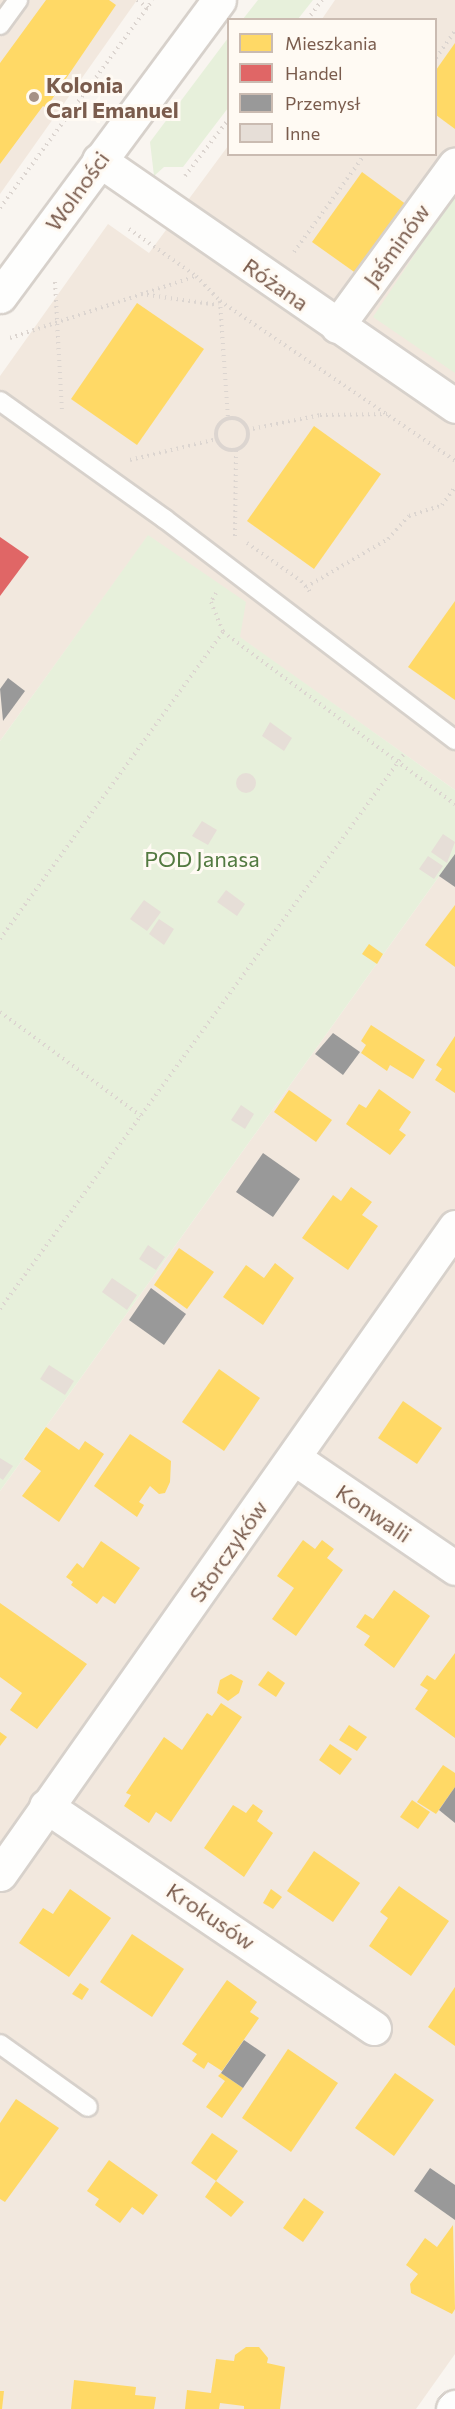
<!DOCTYPE html>
<meta charset="utf-8">
<style>
body{margin:0}
#map{position:relative;width:455px;height:2409px;overflow:hidden;background:#f9f5f0;font-family:Commissioner,sans-serif}
div>[style]{position:absolute}
.residential>*{inset:0;background:#f2e8de}
.green>*{inset:0;background:#e7f0db}
.homes>*{inset:0;background:#ffd966}
.shops>*{inset:0;background:#e06666}
.industry>*{inset:0;background:#999}
.building>*{inset:0;background:#e6ded7}
.round{border-radius:50%}
.path>*{height:4px;margin-top:-2px;transform-origin:0;background:repeating-linear-gradient(90deg,#dcd5d0 0 1.5px,transparent 0 6px)}
.path>.ring{margin:-2px;padding:0;box-sizing:content-box;background:none;border:4px solid #dcd5d0;border-radius:50%}
.roads{filter:drop-shadow(2px 0 #d7d1cb) drop-shadow(-2px 0 #d7d1cb) drop-shadow(0 2px #d7d1cb) drop-shadow(0 -2px #d7d1cb)}
.service>*{height:18px;margin:-9px;padding:0 9px;transform-origin:9px;border-radius:9px;background:#fefefd}
.minor>*{height:33px;margin:-16.5px;padding:0 16.5px;transform-origin:16.5px;border-radius:16.5px;background:#fefefd}
.tertiary>*{height:33px;margin:-16.5px;padding:0 16.5px;transform-origin:16.5px;border-radius:16.5px;background:#fefefd}
.dots>*{width:16px;height:16px;translate:-50% -50%;box-sizing:border-box;border:3px solid #fffaf3;border-radius:50%}
span{translate:-50% -50%;white-space:nowrap;text-align:center;line-height:1.15;-webkit-text-stroke:6px #fffaf3;paint-order:stroke}
.poi-label{font-size:22px;color:#7a5c4d;font-weight:700}
.left{translate:0 -50%;text-align:left}
.street-label{font-size:22px;color:#7a5c4d}
.park-label{font-size:22px;color:#537a41}
.legend{position:absolute;left:227px;top:18px;width:210px;height:138px;box-sizing:border-box;background:#fffaf3;border:2px solid #cabbb1;margin:0;padding:8px 10px;list-style:none;font-size:18px;color:#7a5c4d}
.legend li{display:flex;align-items:center;gap:12px;height:30px}
.legend b{width:30px;border:2px solid #cabbb1}
</style>
<div id="map">
<div class="residential">
<div style="clip-path:polygon(0 0,137px 0,0 194px)"></div>
<div style="clip-path:polygon(335px 0,455px 0,455px 790px,239px 637px,148px 536px,0 741px,0 376px,108px 224px,149px 253px,228px 146px,228px 154px,436px 154px,436px 20px,322px 19px)"></div>
<div style="clip-path:polygon(455px 854px,455px 2354px,416px 2409px,0 2409px,0 1491px)"></div>
</div>
<div class="green">
<div style="clip-path:polygon(258px 0,313px 0,298px 19px,243px 19px)"></div>
<div style="clip-path:polygon(228px 38px,228px 108px,183px 167px,164px 167px,154px 176px,150px 142px)"></div>
<div style="clip-path:polygon(455px 194px,455px 373px,373px 317px)"></div>
<div style="clip-path:polygon(148px 535px,246px 602px,240px 637px,455px 790px,455px 854px,0 1491px,0 741px)"></div>
</div>
<div class="homes">
<div style="clip-path:polygon(46px 0,109px 0,116px 5px,46px 108px,43px 106px,0 164px,0 63px)"></div>
<div style="clip-path:polygon(455px 43px,455px 129px,436px 115px,436px 70px)"></div>
<div style="clip-path:polygon(362px 172px,407px 205px,357px 274px,312px 242px)"></div>
<div style="clip-path:polygon(137px 303px,204px 349px,137px 445px,71px 399px)"></div>
<div style="clip-path:polygon(314px 426px,381px 474px,314px 569px,247px 521px)"></div>
<div style="clip-path:polygon(455px 601px,455px 700px,408px 667px)"></div>
<div style="clip-path:polygon(455px 905px,455px 967px,425px 945px)"></div>
<div style="clip-path:polygon(369px 944px,383px 954px,377px 964px,362px 954px)"></div>
<div style="clip-path:polygon(371px 1025px,425px 1060px,413px 1079px,390px 1065px,387px 1071px,361px 1053px,366px 1045px,361px 1041px)"></div>
<div style="clip-path:polygon(455px 1036px,455px 1093px,435px 1080px,442px 1069px,436px 1065px)"></div>
<div style="clip-path:polygon(379px 1089px,411px 1112px,399px 1130px,406px 1135px,390px 1155px,346px 1124px,359px 1104px,366px 1108px)"></div>
<div style="clip-path:polygon(289px 1090px,332px 1120px,316px 1142px,274px 1112px)"></div>
<div style="clip-path:polygon(351px 1187px,372px 1202px,362px 1215px,378px 1226px,348px 1270px,302px 1238px,333px 1195px,341px 1201px)"></div>
<div style="clip-path:polygon(179px 1248px,214px 1272px,187px 1309px,154px 1285px)"></div>
<div style="clip-path:polygon(275px 1263px,294px 1278px,263px 1325px,223px 1297px,246px 1265px,264px 1278px)"></div>
<div style="clip-path:polygon(219px 1369px,260px 1398px,224px 1451px,182px 1422px)"></div>
<div style="clip-path:polygon(403px 1401px,442px 1428px,417px 1464px,378px 1438px)"></div>
<div style="clip-path:polygon(46px 1427px,79px 1450px,85px 1441px,104px 1454px,59px 1522px,22px 1496px,41px 1471px,24px 1459px)"></div>
<div style="clip-path:polygon(130px 1434px,171px 1461px,170px 1482px,165px 1493px,159px 1494px,150px 1486px,139px 1502px,144px 1505px,137px 1517px,94px 1486px)"></div>
<div style="clip-path:polygon(303px 1540px,315px 1549px,322px 1540px,334px 1549px,327px 1558px,343px 1570px,296px 1636px,272px 1619px,294px 1588px,277px 1576px)"></div>
<div style="clip-path:polygon(101px 1541px,140px 1568px,115px 1604px,103px 1596px,97px 1604px,71px 1585px,73px 1582px,66px 1577px,77px 1563px,83px 1568px)"></div>
<div style="clip-path:polygon(394px 1590px,430px 1616px,394px 1668px,364px 1645px,370px 1636px,356px 1627px,365px 1614px,373px 1619px)"></div>
<div style="clip-path:polygon(0 1603px,87px 1664px,37px 1729px,10px 1710px,22px 1693px,0 1677px)"></div>
<div style="clip-path:polygon(455px 1653px,455px 1738px,415px 1709px,428px 1690px,420px 1685px,427px 1675px,435px 1680px)"></div>
<div style="clip-path:polygon(268px 1671px,285px 1683px,276px 1697px,258px 1685px)"></div>
<div style="clip-path:polygon(231px 1674px,243px 1681px,239px 1693px,228px 1701px,217px 1693px,220px 1680px)"></div>
<div style="clip-path:polygon(221px 1703px,242px 1717px,171px 1822px,156px 1812px,149px 1823px,124px 1806px,131px 1795px,126px 1793px,164px 1737px,182px 1750px,207px 1713px,212px 1716px)"></div>
<div style="clip-path:polygon(349px 1725px,367px 1737px,357px 1751px,339px 1740px)"></div>
<div style="clip-path:polygon(0 1732px,7px 1737px,0 1746px)"></div>
<div style="clip-path:polygon(330px 1744px,352px 1759px,340px 1775px,319px 1760px)"></div>
<div style="clip-path:polygon(443px 1765px,455px 1773px,455px 1787px,436px 1814px,417px 1802px)"></div>
<div style="clip-path:polygon(412px 1800px,430px 1812px,418px 1829px,400px 1817px)"></div>
<div style="clip-path:polygon(253px 1804px,263px 1811px,257px 1821px,273px 1833px,244px 1877px,204px 1848px,233px 1805px,246px 1813px)"></div>
<div style="clip-path:polygon(314px 1851px,360px 1883px,333px 1922px,287px 1891px)"></div>
<div style="clip-path:polygon(399px 1886px,449px 1921px,411px 1976px,369px 1946px,388px 1918px,380px 1912px)"></div>
<div style="clip-path:polygon(70px 1889px,111px 1918px,69px 1977px,19px 1943px,43px 1908px,53px 1914px)"></div>
<div style="clip-path:polygon(271px 1889px,282px 1897px,273px 1909px,263px 1903px)"></div>
<div style="clip-path:polygon(132px 1934px,184px 1969px,152px 2017px,100px 1982px)"></div>
<div style="clip-path:polygon(227px 1980px,257px 2002px,250px 2012px,259px 2018px,222px 2071px,208px 2062px,204px 2069px,192px 2061px,197px 2054px,182px 2044px)"></div>
<div style="clip-path:polygon(80px 1983px,89px 1989px,82px 2000px,72px 1994px)"></div>
<div style="clip-path:polygon(455px 1987px,455px 2046px,428px 2027px)"></div>
<div style="clip-path:polygon(288px 2049px,338px 2083px,291px 2152px,242px 2118px)"></div>
<div style="clip-path:polygon(221px 2073px,243px 2088px,222px 2118px,206px 2107px,225px 2081px,218px 2076px)"></div>
<div style="clip-path:polygon(395px 2073px,434px 2100px,394px 2156px,355px 2128px)"></div>
<div style="clip-path:polygon(16px 2099px,59px 2128px,5px 2202px,0 2199px,0 2123px)"></div>
<div style="clip-path:polygon(212px 2133px,238px 2151px,216px 2181px,191px 2163px)"></div>
<div style="clip-path:polygon(109px 2160px,158px 2195px,143px 2215px,132px 2207px,120px 2223px,95px 2205px,99px 2199px,87px 2191px)"></div>
<div style="clip-path:polygon(216px 2181px,244px 2202px,231px 2217px,205px 2197px)"></div>
<div style="clip-path:polygon(304px 2198px,324px 2212px,303px 2242px,283px 2228px)"></div>
<div style="clip-path:polygon(453px 2225px,455px 2309px,452px 2314px,411px 2293px,410px 2284px,418px 2274px,406px 2265px,425px 2238px,437px 2247px)"></div>
<div style="clip-path:polygon(246px 2347px,259px 2347px,268px 2358px,267px 2363px,285px 2367px,280px 2409px,244px 2409px,244px 2406px,220px 2403px,219px 2409px,185px 2409px,187px 2390px,211px 2393px,216px 2359px,234px 2361px,235px 2355px)"></div>
<div style="clip-path:polygon(74px 2380px,136px 2387px,135px 2395px,156px 2397px,154px 2409px,71px 2409px)"></div>
<div style="clip-path:polygon(0 2391px,4px 2391px,2px 2409px,0 2409px)"></div>
</div>
<div class="shops">
<div style="clip-path:polygon(0 537px,29px 557px,0 596px)"></div>
</div>
<div class="industry">
<div style="clip-path:polygon(8px 678px,25px 691px,3px 721px,0 689px)"></div>
<div style="clip-path:polygon(455px 854px,455px 887px,439px 876px)"></div>
<div style="clip-path:polygon(333px 1033px,360px 1052px,343px 1075px,315px 1054px)"></div>
<div style="clip-path:polygon(263px 1153px,300px 1179px,273px 1217px,236px 1192px)"></div>
<div style="clip-path:polygon(151px 1288px,186px 1314px,164px 1345px,129px 1320px)"></div>
<div style="clip-path:polygon(455px 1787px,455px 1823px,439px 1810px)"></div>
<div style="clip-path:polygon(244px 2040px,266px 2055px,243px 2088px,221px 2073px)"></div>
<div style="clip-path:polygon(430px 2168px,455px 2185px,455px 2220px,414px 2191px)"></div>
</div>
<div class="building">
<div style="clip-path:polygon(270px 722px,292px 738px,284px 751px,262px 736px)"></div>
<div class="round" style="left:236px;top:773px;width:20px;height:20px"></div>
<div style="clip-path:polygon(202px 821px,217px 830px,208px 845px,192px 836px)"></div>
<div style="clip-path:polygon(443px 834px,455px 842px,447px 863px,431px 852px)"></div>
<div style="clip-path:polygon(428px 856px,443px 866px,434px 879px,419px 869px)"></div>
<div style="clip-path:polygon(226px 890px,245px 904px,237px 916px,217px 902px)"></div>
<div style="clip-path:polygon(144px 900px,161px 912px,147px 931px,130px 919px)"></div>
<div style="clip-path:polygon(159px 919px,174px 929px,164px 945px,149px 934px)"></div>
<div style="clip-path:polygon(241px 1105px,254px 1114px,245px 1129px,231px 1120px)"></div>
<div style="clip-path:polygon(148px 1245px,165px 1257px,156px 1270px,139px 1259px)"></div>
<div style="clip-path:polygon(112px 1278px,137px 1295px,127px 1310px,102px 1292px)"></div>
<div style="clip-path:polygon(49px 1365px,74px 1381px,65px 1395px,40px 1379px)"></div>
<div style="clip-path:polygon(0 1458px,13px 1466px,3px 1480px,0 1478px)"></div>
</div>
<div class="path">
<div style="left:137px;top:0;width:14px;rotate:36deg"></div>
<div style="left:307px;top:20px;width:25px;rotate:-53deg"></div>
<div style="left:436px;top:58px;width:33px;rotate:-55deg"></div>
<div style="left:185px;top:176px;width:71px;rotate:-52.5deg"></div>
<div style="left:0;top:208px;width:258px;rotate:-53.7deg"></div>
<div style="left:129px;top:229px;width:82px;rotate:35deg"></div>
<div style="left:196px;top:276px;width:35px;rotate:46deg"></div>
<div style="left:220px;top:301px;width:284px;rotate:34.2deg"></div>
<div style="left:294px;top:252px;width:121px;rotate:-54.1deg"></div>
<div style="left:55px;top:282px;width:130px;rotate:86.9deg"></div>
<div style="left:141px;top:294px;width:78px;rotate:8.1deg"></div>
<div style="left:220px;top:301px;width:118px;rotate:86.1deg"></div>
<div style="left:10px;top:338px;width:196px;rotate:-18.4deg"></div>
<div class="ring" style="left:216px;top:418px;width:28px;height:28px"></div>
<div style="left:247px;top:430px;width:75px;rotate:-11.6deg"></div>
<div style="left:320px;top:415px;width:70px;rotate:-0.8deg"></div>
<div style="left:130px;top:460px;width:89px;rotate:-13.6deg"></div>
<div style="left:235px;top:536px;width:86px;rotate:-89.3deg"></div>
<div style="left:247px;top:543px;width:66px;rotate:35.1deg"></div>
<div style="left:301px;top:581px;width:16px;rotate:50deg"></div>
<div style="left:306px;top:587px;width:95px;rotate:-30.3deg"></div>
<div style="left:388px;top:539px;width:31px;rotate:-48deg"></div>
<div style="left:409px;top:516px;width:35px;rotate:-18deg"></div>
<div style="left:442px;top:505px;width:22px;rotate:-54deg"></div>
<div style="left:216px;top:593px;width:10px;rotate:119deg"></div>
<div style="left:211px;top:602px;width:32px;rotate:68deg"></div>
<div style="left:223px;top:632px;width:289px;rotate:36.6deg"></div>
<div style="left:0;top:939px;width:379px;rotate:-54deg"></div>
<div style="left:0;top:1012px;width:175px;rotate:36.4deg"></div>
<div style="left:0;top:1309px;width:686px;rotate:-53.95deg"></div>
</div>
<div class="roads">
<div class="service">
<div style="left:0;top:25px;width:31px;rotate:-54deg"></div>
<div style="left:0;top:401px;width:203px;rotate:35.6deg"></div>
<div style="left:165px;top:519px;width:365px;rotate:37.3deg"></div>
<div style="left:0;top:2044px;width:108px;rotate:35.6deg"></div>
</div>
<div class="minor">
<div style="left:99px;top:160px;width:433px;rotate:34.6deg"></div>
<div style="left:337px;top:326px;width:200px;rotate:-53.8deg"></div>
<div style="left:294px;top:1458px;width:195px;rotate:34.3deg"></div>
<div style="left:46px;top:1806px;width:396px;rotate:34.1deg"></div>
<div style="left:0;top:1874px;width:791px;rotate:-54.88deg"></div>
<div style="left:453px;top:2409px;width:3px;rotate:-45deg"></div>
</div>
<div class="tertiary">
<div style="left:0;top:296px;width:368px;rotate:-53.5deg"></div>
</div>
</div>
<div class="dots">
<div style="left:34px;top:97px;background:#a69286"></div>
</div>
<div class="poi-label">
<span class="left" style="left:46px;top:97px">Kolonia<br>Carl Emanuel</span>
</div>
<div class="street-label">
<span style="left:77px;top:191px;rotate:-54deg">Wolności</span>
<span style="left:396px;top:245px;rotate:-54deg">Jaśminów</span>
<span style="left:276px;top:284px;rotate:35deg">Różana</span>
<span style="left:374px;top:1513px;rotate:34deg">Konwalii</span>
<span style="left:228px;top:1551px;rotate:-55deg">Storczyków</span>
<span style="left:211px;top:1916px;rotate:34deg">Krokusów</span>
</div>
<div class="park-label">
<span style="left:202px;top:859px">POD Janasa</span>
</div>
<ul class="legend">
<li><b style="height:16px;background:#ffd966"></b>Mieszkania</li>
<li><b style="height:16px;background:#e06666"></b>Handel</li>
<li><b style="height:16px;background:#999"></b>Przemysł</li>
<li><b style="height:16px;background:#e6ded7"></b>Inne</li>
</ul>
</div>
